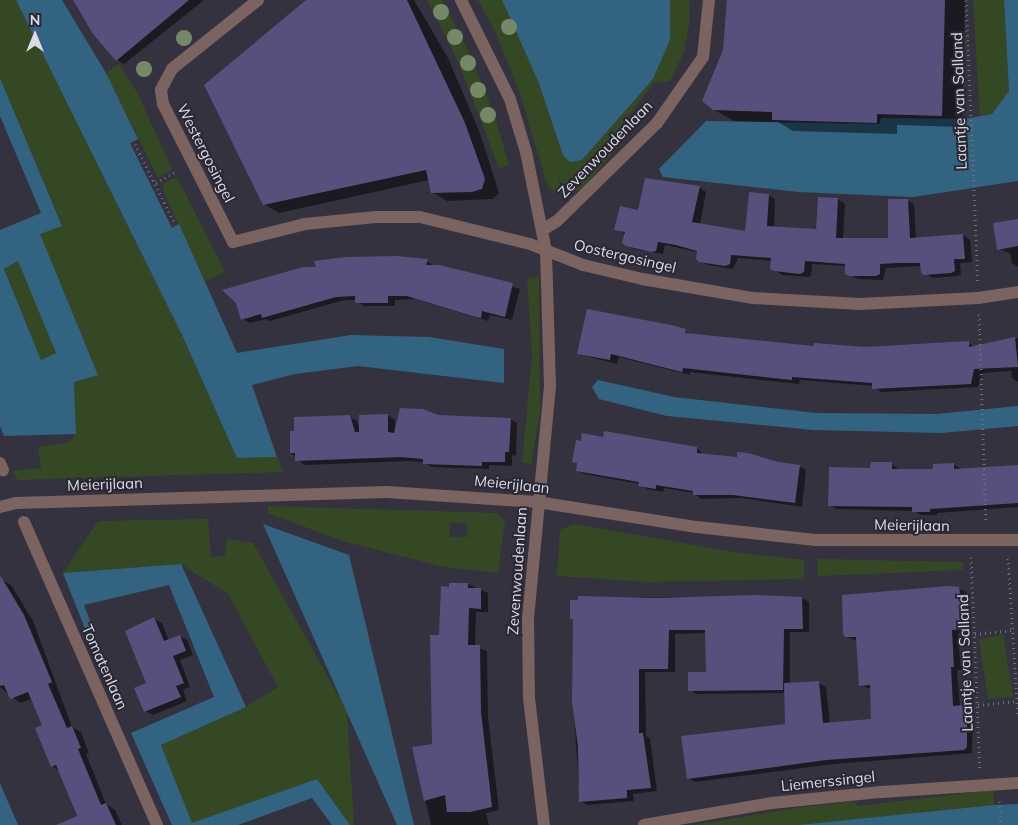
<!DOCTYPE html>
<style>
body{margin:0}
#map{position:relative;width:1018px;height:825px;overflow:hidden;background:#34323f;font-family:Mulish,sans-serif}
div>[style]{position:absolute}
.green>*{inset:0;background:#344923}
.water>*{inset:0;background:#326482}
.shadow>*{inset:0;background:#0007}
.building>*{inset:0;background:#58507c}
.path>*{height:3px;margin-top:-1.5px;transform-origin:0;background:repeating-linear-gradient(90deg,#706e7a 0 1px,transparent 0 5px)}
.minor>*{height:12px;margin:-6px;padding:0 6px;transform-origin:6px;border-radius:6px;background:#7b635f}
.trees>*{width:16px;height:16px;margin:-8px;border-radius:50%;background:#758969}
span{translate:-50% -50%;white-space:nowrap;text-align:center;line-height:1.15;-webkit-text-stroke:4px #2a2835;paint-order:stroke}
.street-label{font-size:15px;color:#dddbe4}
.north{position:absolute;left:10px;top:10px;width:50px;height:50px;-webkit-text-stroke:4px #2a2835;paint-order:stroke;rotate:0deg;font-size:14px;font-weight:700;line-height:20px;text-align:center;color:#dddbe4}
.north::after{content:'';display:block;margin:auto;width:18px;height:22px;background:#dddbe4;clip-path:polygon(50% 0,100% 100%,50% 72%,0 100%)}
</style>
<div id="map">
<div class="green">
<div style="clip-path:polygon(0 0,16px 0,182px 335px,237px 458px,277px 457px,284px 472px,18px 480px,12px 471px,41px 468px,38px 447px,69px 442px,76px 434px,74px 382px,98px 374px,39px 234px,62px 225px,0 78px)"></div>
<div style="clip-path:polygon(427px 0,442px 0,471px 57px,495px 117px,509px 165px,499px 168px,458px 61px)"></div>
<div style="clip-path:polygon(478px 0,502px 0,538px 81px,563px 155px,582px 160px,653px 79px,670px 40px,670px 0,689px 0,690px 20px,684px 52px,670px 81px,654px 83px,619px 128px,629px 133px,584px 187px,569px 195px,555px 193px,547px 185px,520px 93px,495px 31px)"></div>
<div style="clip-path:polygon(973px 0,1004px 0,1009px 91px,992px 114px,980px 116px)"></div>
<div style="clip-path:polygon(119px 64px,138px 94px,172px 169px,158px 178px,106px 73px)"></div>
<div style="clip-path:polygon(177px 177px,225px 272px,205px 281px,164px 193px,163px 184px)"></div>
<div style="clip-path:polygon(19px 261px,56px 354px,41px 360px,4px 268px)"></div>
<div style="clip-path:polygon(539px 277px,540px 412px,531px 464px,522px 462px,532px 356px,527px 278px)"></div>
<div style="clip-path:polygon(evenodd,268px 506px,497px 513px,505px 522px,498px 573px,445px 567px,346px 542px,267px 513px,268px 506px,450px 522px,467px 523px,467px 537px,450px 537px,450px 522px)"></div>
<div style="clip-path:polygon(208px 519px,211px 557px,225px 556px,227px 539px,253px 543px,347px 711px,354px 825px,350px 825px,317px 779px,192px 824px,161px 745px,246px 707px,278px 687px,228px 594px,181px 564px,63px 573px,98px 521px)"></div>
<div style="clip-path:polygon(574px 524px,734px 552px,804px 560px,804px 579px,648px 582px,557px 576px,560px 530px)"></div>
<div style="clip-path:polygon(817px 559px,963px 562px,963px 570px,818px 576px)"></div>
<div style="clip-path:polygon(1003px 634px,1013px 697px,988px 699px,979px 640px)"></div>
<div style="clip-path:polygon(994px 790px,994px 805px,798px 825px,693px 825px,803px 807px,853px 802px,858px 806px)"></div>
</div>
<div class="water">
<div style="clip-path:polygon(16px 0,62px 0,106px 73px,138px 139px,130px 143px,172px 228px,179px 224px,237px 353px,351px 335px,429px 337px,504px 349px,504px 383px,358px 366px,295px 374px,252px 385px,277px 457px,237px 458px,182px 335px)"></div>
<div style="clip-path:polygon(502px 0,670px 0,670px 40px,653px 79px,582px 160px,570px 162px,563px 155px,538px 81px)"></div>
<div style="clip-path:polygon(1004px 0,1018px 0,1018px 181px,913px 197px,798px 192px,663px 177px,659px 169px,706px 121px,880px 124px,881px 118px,964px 119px,992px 114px,1009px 91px)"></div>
<div style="clip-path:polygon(evenodd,0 78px,62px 226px,40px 234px,98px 375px,74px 382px,76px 434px,4px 436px,0 426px,0 230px,41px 213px,0 116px,0 78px,18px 261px,56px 353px,41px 360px,4px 269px,18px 261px)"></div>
<div style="clip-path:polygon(598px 380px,674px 397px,816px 413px,937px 414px,1018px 406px,1018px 426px,941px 433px,813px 430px,667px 416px,599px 399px,592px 387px)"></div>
<div style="clip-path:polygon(263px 524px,349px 555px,414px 825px,397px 825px)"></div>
<div style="clip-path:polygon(181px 564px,246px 707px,161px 745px,192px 823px,317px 779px,350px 825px,332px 825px,312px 798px,238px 825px,172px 825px,131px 733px,214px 697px,169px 585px,84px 605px,104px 658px,97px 659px,63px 573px)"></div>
<div style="clip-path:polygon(0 783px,18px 825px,0 825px)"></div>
<div style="clip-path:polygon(1018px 804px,1018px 825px,798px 825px,994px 805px)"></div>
</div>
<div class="shadow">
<div style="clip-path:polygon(75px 0,204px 0,124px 64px,117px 60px)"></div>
<div style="clip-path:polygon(308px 0,414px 0,448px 58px,480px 133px,499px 193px,493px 199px,447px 201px,432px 192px,429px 180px,279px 213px,264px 204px)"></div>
<div style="clip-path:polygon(728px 0,965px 0,962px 127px,897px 125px,897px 134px,793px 131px,778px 122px,734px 121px,713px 109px,725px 51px)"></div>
<div style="clip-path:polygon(699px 187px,706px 192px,700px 225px,746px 232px,768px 195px,775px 199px,774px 227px,817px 230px,819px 198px,838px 199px,845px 204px,843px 239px,889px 239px,907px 200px,914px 204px,916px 239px,963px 235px,970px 240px,972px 262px,960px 263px,961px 274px,958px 276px,933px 278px,922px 272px,921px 266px,886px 268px,883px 280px,858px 279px,847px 273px,847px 266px,812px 264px,811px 276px,808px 277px,782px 275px,772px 268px,772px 261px,738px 258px,733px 269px,708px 265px,700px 261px,698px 252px,665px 245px,663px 254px,634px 249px,626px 245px,626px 234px,615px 229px,639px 212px)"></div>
<div style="clip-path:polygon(1018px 220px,1018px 267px,1012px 263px,1010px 253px,998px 249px)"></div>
<div style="clip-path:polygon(427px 261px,434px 266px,520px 289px,512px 320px,490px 315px,488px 321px,485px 320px,416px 299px,395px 300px,395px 306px,364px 306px,356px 300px,344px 300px,270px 321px,266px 319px,250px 323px,242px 319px)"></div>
<div style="clip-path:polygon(671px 326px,693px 335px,765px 343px,864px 349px,968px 343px,975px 347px,1018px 338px,1018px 382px,1012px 378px,1011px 371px,982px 373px,978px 387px,881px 392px,874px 386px,800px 380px,799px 384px,690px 372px,690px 375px,619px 357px,617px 364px,578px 354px)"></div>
<div style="clip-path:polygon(388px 415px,395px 420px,395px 430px,438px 417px,510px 419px,517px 423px,516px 456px,512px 455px,512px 466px,489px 465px,489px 469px,431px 467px,424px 462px,409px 461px,304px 465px,291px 453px,350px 417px,357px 421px,360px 430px)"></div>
<div style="clip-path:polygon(604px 438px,697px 448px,704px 455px,799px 466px,806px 470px,802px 507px,742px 498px,701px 499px,694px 493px,664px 488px,663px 492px,647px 489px,640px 484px,584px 474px,577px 470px,578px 464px,574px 461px,582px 442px)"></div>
<div style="clip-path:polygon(892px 464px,899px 470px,934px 470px,953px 464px,961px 469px,1018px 466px,1018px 507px,937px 513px,937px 515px,921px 515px,914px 511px,837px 509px,829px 505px,872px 469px)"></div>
<div style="clip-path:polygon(2px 580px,11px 585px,33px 621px,72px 727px,81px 732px,89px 753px,86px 754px,106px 804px,115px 810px,122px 825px,80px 825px,59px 771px,52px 766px,44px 726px,32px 699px,20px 703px,0 687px)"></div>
<div style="clip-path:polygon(450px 584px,468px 584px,488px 593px,488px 612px,476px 612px,475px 647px,487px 651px,488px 717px,499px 810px,486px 813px,489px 825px,431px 825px,413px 748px,433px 745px,440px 636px)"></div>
<div style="clip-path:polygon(958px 588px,966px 592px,970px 628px,969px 633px,958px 633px,961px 670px,957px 670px,960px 706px,971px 710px,973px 715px,972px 753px,834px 764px,695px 782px,688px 778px,786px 725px,786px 693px,697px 694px,690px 690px,707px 673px,706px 633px,675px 634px,675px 672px,645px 672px,646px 736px,650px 738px,657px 791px,633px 794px,634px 801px,587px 805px,580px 801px,573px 702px,574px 620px,571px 618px,579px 597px,802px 598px,809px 602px,809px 632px,790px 632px,790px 684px,819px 683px,826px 687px,830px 724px,873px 720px,871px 689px,860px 685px,857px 641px,846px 637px)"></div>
<div style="clip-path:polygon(154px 619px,162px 623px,169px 641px,180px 636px,187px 640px,193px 655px,180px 660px,190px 687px,183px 690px,187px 701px,153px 715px,145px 711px)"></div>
</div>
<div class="building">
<div style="clip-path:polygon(73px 0,189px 0,116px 61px,93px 34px)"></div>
<div style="clip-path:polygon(306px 0,407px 0,465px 123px,485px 179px,482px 189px,472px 192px,431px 193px,426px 170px,263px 205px,204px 85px)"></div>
<div style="clip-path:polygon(727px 0,945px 0,942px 116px,877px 114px,877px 123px,772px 120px,772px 112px,713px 110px,702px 101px,723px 50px)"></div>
<div style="clip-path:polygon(645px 178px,700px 186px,692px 222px,745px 231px,749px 192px,769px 194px,767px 226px,816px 229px,818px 197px,838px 198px,836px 238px,888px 238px,888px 199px,908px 199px,910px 238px,963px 234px,965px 259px,954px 259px,955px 271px,951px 273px,924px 275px,921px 273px,920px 263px,897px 263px,880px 264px,880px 274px,876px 276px,849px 276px,845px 274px,845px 264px,805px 261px,804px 272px,800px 274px,774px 271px,770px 269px,771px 258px,731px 255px,730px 264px,725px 266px,699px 262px,696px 259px,697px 251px,676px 245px,658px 242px,656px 251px,651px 252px,626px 246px,622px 243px,625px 232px,614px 230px,620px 206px,638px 210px)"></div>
<div style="clip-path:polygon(1018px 219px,1018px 246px,997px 250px,993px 223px)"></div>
<div style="clip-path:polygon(396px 256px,428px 259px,426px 265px,439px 265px,513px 283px,505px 317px,482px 311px,481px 318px,476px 317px,407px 296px,388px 296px,388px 303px,355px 303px,355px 296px,336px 297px,262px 318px,261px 314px,241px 320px,236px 303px,222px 290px,303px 267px,316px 267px,314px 261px,346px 257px)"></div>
<div style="clip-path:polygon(587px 309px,671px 325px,686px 329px,685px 333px,814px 346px,814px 343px,864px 347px,969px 341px,969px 347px,1015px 337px,1018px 367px,974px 369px,971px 384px,872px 389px,872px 383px,792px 377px,792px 380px,683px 368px,682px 372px,611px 354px,610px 360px,577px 354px)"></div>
<div style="clip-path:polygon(400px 408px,423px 409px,438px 415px,511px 418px,509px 452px,505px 452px,505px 462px,482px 462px,482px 466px,423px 464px,423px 459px,401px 457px,295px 461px,295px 453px,290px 453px,290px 431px,294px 431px,294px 417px,350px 415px,355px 432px,359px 432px,359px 415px,388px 414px,388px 432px,394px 433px)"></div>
<div style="clip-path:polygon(604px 431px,697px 447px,697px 453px,737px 457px,737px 452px,748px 453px,778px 462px,800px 465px,795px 503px,733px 495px,693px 495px,693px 491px,656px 485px,656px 489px,638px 486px,639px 482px,576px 471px,577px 463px,572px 462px,576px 440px,581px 441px,582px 433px,603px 437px)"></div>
<div style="clip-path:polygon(871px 462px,892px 462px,892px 469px,933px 469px,933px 464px,954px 463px,954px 469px,1018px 465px,1018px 503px,930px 509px,930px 512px,912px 512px,912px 507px,828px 506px,829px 467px,870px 468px)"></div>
<div style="clip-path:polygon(0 575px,24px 615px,52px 682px,48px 684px,67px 728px,72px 726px,81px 748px,78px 749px,101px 805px,106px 803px,116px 825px,56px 825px,77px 816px,56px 765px,51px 767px,35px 728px,42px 725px,28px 692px,10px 699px,4px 685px,0 686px)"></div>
<div style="clip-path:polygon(449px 583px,468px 583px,468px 588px,481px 588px,481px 609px,469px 608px,468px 645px,480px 645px,481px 712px,492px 807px,470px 812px,447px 812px,445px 795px,424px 801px,412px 747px,432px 744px,430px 635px,439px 635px,441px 586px,449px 587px)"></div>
<div style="clip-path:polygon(949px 586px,959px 587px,962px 605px,962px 629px,952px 630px,954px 667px,951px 667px,953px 706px,964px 705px,967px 710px,967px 747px,964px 750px,826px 760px,687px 779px,681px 736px,785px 724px,784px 683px,819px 681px,823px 723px,871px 719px,870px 685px,859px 686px,856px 637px,845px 637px,843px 633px,842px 595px)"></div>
<div style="clip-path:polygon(754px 595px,802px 597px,803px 629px,784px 629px,783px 690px,688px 691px,688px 672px,706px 672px,705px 630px,669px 630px,668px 669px,639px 669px,639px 733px,643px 733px,651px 788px,627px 790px,627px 798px,579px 802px,578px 747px,572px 702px,573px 619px,570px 619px,570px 600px,578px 600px,578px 596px,657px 598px)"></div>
<div style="clip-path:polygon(154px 617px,164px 641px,180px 635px,186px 651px,173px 656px,184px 683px,176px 686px,181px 697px,144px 712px,134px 688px,146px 683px,125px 631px)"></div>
</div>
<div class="path">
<div style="left:966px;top:0;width:281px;rotate:87.6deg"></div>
<div style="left:135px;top:144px;width:87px;rotate:63.4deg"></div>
<div style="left:156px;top:183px;width:24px;rotate:-30deg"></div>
<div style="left:979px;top:314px;width:209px;rotate:88.1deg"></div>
<div style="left:971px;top:557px;width:212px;rotate:87.6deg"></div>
<div style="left:1008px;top:558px;width:159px;rotate:86.4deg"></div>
<div style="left:975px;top:634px;width:37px;rotate:-6deg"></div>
<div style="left:978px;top:705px;width:39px;rotate:-6deg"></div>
<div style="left:1000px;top:801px;width:24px;rotate:88deg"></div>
</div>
<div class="minor">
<div style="left:258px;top:0;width:110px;rotate:141.3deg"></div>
<div style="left:172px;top:69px;width:24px;rotate:118deg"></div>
<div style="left:161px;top:90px;width:14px;rotate:82deg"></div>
<div style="left:163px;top:104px;width:155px;rotate:63.1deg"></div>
<div style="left:233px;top:242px;width:74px;rotate:-14deg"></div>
<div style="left:305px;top:224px;width:71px;rotate:-5.6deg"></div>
<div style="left:376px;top:217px;width:44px"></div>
<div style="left:420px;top:217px;width:113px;rotate:13.8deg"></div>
<div style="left:530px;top:244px;width:57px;rotate:21.6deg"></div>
<div style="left:583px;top:265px;width:61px;rotate:13.3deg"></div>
<div style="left:642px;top:279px;width:113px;rotate:9.7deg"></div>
<div style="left:753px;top:298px;width:107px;rotate:3.2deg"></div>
<div style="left:860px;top:304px;width:118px;rotate:-2.9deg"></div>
<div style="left:978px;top:298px;width:40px;rotate:-8.5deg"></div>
<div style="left:461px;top:0;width:110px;rotate:63.7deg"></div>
<div style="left:510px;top:99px;width:55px;rotate:73.2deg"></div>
<div style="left:526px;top:152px;width:101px;rotate:78.6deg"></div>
<div style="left:546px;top:251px;width:135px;rotate:88.3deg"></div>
<div style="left:550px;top:386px;width:233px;rotate:95.4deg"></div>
<div style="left:528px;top:618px;width:80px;rotate:89.3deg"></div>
<div style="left:529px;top:698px;width:128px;rotate:83.3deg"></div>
<div style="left:542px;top:230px;width:17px;rotate:-31deg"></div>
<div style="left:557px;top:221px;width:140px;rotate:-44.4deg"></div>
<div style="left:657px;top:123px;width:80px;rotate:-55.1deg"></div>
<div style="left:703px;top:57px;width:57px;rotate:-84deg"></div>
<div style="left:0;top:463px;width:8px;rotate:67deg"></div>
<div style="left:0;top:507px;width:16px;rotate:-14deg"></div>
<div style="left:16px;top:503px;width:371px;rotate:-1.7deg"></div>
<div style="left:387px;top:492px;width:150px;rotate:3.8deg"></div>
<div style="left:537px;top:502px;width:162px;rotate:8.9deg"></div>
<div style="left:697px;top:527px;width:119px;rotate:6.3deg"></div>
<div style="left:815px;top:540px;width:203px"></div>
<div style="left:24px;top:522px;width:331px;rotate:66.3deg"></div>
<div style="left:644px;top:825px;width:130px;rotate:-9.8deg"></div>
<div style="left:772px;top:803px;width:110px;rotate:-5.8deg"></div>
<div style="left:881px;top:792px;width:137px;rotate:-3.8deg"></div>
</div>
<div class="trees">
<div style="left:441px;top:12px"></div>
<div style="left:509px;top:27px"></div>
<div style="left:455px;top:37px"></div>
<div style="left:184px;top:38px"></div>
<div style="left:468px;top:63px"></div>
<div style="left:144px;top:69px"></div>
<div style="left:478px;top:90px"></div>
<div style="left:488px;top:115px"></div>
</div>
<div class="street-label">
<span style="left:959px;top:101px;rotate:-92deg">Laantje van Salland</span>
<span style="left:605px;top:149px;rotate:-46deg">Zevenwoudenlaan</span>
<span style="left:206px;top:153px;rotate:63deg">Westergosingel</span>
<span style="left:625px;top:256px;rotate:13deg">Oostergosingel</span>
<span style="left:105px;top:484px;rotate:-2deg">Meierijlaan</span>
<span style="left:512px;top:484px;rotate:6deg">Meierijlaan</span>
<span style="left:912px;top:525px;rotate:1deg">Meierijlaan</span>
<span style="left:517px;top:571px;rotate:-86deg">Zevenwoudenlaan</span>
<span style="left:965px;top:663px;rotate:-92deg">Laantje van Salland</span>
<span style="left:105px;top:667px;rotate:66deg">Tomatenlaan</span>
<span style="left:828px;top:781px;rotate:-6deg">Liemerssingel</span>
</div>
<div class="north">N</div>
</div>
